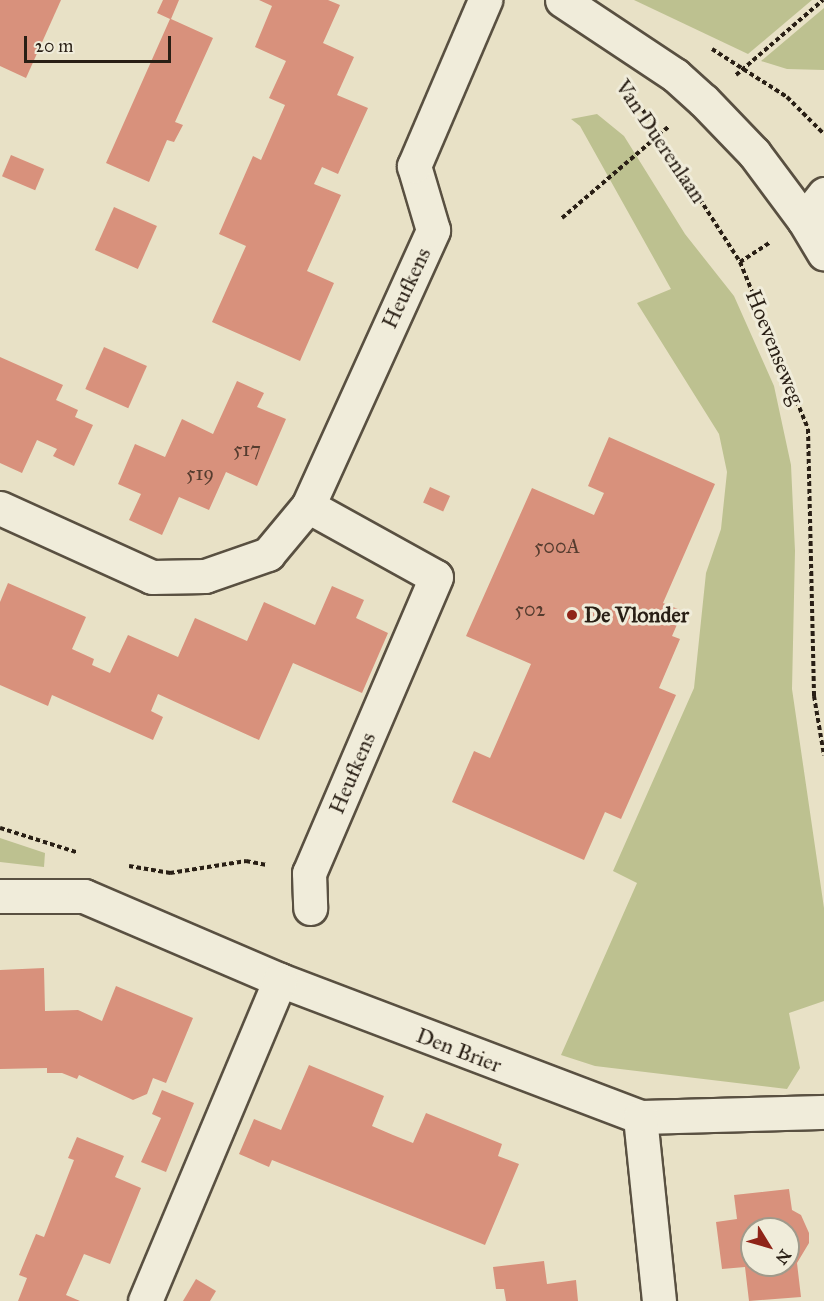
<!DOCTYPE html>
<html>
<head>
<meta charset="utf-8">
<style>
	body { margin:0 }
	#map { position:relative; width:824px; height:1301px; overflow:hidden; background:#e8e1c6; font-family:"IM FELL Great Primer",serif }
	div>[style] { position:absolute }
	.green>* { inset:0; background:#bdc190 }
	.building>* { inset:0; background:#d8917c; transform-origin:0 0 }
	.path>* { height:4px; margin-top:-2px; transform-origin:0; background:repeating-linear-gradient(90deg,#291f15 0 4.5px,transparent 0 7.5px) }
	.roads { filter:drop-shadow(2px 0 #595041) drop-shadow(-2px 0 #595041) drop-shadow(0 2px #595041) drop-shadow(0 -2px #595041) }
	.minor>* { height:33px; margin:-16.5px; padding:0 16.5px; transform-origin:16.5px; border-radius:16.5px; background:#f0ecda }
	.dots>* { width:16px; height:16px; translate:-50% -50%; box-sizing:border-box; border:3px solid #f0ecda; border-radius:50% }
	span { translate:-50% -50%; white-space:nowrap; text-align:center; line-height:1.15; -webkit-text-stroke:6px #f0ecda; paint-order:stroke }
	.number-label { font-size:20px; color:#553c2f }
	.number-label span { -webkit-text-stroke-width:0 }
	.street-label { font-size:22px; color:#291f15 }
	.poi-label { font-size:22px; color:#291f15; font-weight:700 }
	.left { translate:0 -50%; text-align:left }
	.north { position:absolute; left:740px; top:1217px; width:60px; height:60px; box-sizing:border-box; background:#f0ecda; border:2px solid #a09a8b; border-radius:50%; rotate:127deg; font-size:16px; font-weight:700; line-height:24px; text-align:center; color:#291f15 }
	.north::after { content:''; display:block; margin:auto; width:21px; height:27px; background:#8f2418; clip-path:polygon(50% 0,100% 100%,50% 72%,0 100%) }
	.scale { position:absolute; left:24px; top:36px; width:147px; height:27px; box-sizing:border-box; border:3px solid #291f15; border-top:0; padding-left:8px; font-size:18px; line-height:21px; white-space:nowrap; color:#291f15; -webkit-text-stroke:4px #f0ecda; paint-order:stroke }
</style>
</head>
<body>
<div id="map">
	<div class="green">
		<div style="clip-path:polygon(634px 0,812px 0,748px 54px)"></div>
		<div style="clip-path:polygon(824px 8px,824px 70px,787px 69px,761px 61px)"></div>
		<div style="clip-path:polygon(597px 114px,624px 136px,685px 234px,734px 296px,774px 386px,791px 465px,795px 551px,792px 689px,824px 908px,824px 1001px,789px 1013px,800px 1068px,787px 1089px,595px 1066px,561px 1055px,637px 883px,613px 871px,694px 688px,706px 573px,721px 529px,727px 472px,719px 434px,637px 303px,671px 289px,580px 126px,571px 119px)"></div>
		<div style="clip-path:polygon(0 838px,45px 853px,44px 867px,0 862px)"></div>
	</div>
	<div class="building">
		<div style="clip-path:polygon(0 0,61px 0,26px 78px,0 66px)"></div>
		<div style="clip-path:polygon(163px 0,179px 0,171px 19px,213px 38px,175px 122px,183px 125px,174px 142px,167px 140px,149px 182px,106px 163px,170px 19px,157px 13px)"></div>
		<div style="clip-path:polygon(259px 0,328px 0,340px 5px,323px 43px,354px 57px,337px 95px,368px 108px,338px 174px,322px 167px,314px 184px,341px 195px,307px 271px,334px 283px,300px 361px,212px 322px,246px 246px,219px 234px,253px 156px,261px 160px,285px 105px,269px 98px,286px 61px,255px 47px,272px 6px)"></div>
		<div style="left:11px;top:155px;width:36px;height:23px;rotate:23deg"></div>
		<div style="left:114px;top:207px;width:47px;height:47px;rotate:24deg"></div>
		<div style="left:104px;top:347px;width:47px;height:46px;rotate:24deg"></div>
		<div style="clip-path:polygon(0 357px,63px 385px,56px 400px,78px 410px,75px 417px,93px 425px,74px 466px,53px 456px,57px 449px,37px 440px,22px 473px,0 463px)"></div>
		<div style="clip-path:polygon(237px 381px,264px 393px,257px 407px,286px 419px,257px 486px,226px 472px,209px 510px,179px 497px,162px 535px,129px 520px,141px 494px,118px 484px,135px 444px,165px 457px,182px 419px,213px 434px)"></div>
		<div style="clip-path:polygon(609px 437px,715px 484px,663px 603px,683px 611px,672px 636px,680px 639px,659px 688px,676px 695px,621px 819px,605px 812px,584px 860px,452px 802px,474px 751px,490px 758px,531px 664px,466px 636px,532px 488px,594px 515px,604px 493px,588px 486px)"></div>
		<div style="left:430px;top:487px;width:22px;height:17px;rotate:24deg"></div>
		<div style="clip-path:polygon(8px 583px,86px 617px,72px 649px,94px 659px,92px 665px,110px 673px,128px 635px,178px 657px,195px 618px,247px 641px,264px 602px,315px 625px,332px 586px,364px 600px,356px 618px,388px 633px,362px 693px,293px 663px,259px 740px,158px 694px,151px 711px,163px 717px,153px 740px,52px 695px,48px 706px,0 685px,0 602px)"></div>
		<div style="clip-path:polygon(44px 968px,45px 1011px,78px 1010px,102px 1021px,116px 986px,193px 1018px,166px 1083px,153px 1078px,147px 1094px,133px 1100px,79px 1075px,77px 1079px,62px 1073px,47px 1073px,47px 1068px,0 1069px,0 970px)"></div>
		<div style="clip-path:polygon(309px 1065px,384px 1096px,372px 1126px,393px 1135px,413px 1143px,426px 1113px,502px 1144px,498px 1156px,519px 1164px,485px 1245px,272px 1160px,269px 1167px,239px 1154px,254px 1119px,281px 1130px)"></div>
		<div style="clip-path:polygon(162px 1090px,194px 1103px,166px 1172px,141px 1162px,161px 1118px,152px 1114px)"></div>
		<div style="clip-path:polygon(77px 1137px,124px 1156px,115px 1177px,141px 1188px,110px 1264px,84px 1254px,66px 1295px,80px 1301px,18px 1301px,27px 1278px,19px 1275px,36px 1234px,44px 1237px,74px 1160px,68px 1158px)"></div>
		<div style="clip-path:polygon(evenodd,789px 1189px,792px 1210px,801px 1215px,809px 1233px,809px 1243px,797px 1263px,801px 1297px,749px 1301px,745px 1267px,722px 1269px,716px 1222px,737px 1219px,734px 1195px,789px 1189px,752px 1229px,788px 1229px,788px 1265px,752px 1265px,752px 1229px)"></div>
		<div style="clip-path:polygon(544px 1261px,547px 1284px,576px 1280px,578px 1301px,506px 1301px,504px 1289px,496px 1289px,493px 1267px)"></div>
		<div style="clip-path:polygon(196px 1279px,216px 1291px,210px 1301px,183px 1301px)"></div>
	</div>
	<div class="path">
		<div style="left:712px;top:49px;width:89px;rotate:32.6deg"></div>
		<div style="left:787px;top:97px;width:52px;rotate:45deg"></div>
		<div style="left:736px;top:75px;width:115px;rotate:-40.8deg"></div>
		<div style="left:639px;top:104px;width:188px;rotate:57.4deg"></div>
		<div style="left:740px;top:262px;width:180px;rotate:67.8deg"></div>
		<div style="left:808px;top:429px;width:267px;rotate:88.7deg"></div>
		<div style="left:814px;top:696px;width:60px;rotate:80.4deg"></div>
		<div style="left:562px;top:218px;width:140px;rotate:-40.6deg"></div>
		<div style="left:740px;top:262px;width:35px;rotate:-33deg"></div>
		<div style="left:0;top:828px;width:80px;rotate:17.5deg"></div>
		<div style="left:129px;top:866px;width:42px;rotate:9.7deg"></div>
		<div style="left:170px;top:873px;width:77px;rotate:-9deg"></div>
		<div style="left:246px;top:861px;width:21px;rotate:11deg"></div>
	</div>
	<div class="roads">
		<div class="minor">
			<div style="left:562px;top:0;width:136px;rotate:33.6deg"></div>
			<div style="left:675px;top:75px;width:38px;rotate:42deg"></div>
			<div style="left:703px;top:100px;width:74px;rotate:46.1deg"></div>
			<div style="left:754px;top:153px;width:84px;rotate:53.3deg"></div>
			<div style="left:804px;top:220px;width:39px;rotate:59deg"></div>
			<div style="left:804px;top:220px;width:33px;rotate:-52deg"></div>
			<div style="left:308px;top:506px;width:146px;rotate:29deg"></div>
			<div style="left:436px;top:577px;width:322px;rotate:113.2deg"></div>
			<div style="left:309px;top:873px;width:35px;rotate:88deg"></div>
			<div style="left:0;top:508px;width:167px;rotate:24.4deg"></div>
			<div style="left:152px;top:577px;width:53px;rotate:-1.1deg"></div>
			<div style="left:205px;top:576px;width:67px;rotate:-19.2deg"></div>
			<div style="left:268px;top:554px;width:62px;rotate:-50.2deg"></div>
			<div style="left:308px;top:506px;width:303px;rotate:-65.6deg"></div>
			<div style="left:433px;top:230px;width:67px;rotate:-106.5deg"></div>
			<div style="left:414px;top:166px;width:181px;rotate:-66.8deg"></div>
			<div style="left:0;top:896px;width:84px"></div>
			<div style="left:84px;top:896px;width:213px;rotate:23.2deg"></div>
			<div style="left:280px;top:980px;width:385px;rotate:20.8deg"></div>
			<div style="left:640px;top:1117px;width:184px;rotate:-1.6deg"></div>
			<div style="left:640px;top:1117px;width:185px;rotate:84.1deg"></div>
			<div style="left:145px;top:1301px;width:348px;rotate:-67.2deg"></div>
		</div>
	</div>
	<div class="dots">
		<div style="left:572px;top:615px;background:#8f2418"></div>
	</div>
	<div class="number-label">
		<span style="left:247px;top:449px">517</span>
		<span style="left:200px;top:473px">519</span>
		<span style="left:557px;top:546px">500A</span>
		<span style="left:530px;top:609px">502</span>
	</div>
	<div class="street-label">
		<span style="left:661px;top:141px;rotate:56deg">Van Duerenlaan</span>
		<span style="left:406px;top:288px;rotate:-65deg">Heufkens</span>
		<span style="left:775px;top:347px;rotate:68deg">Hoevenseweg</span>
		<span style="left:352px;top:773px;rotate:-67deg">Heufkens</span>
		<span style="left:459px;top:1050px;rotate:21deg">Den Brier</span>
	</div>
	<div class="poi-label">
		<span class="left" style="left:584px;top:615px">De Vlonder</span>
	</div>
	<div class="north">N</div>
	<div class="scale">20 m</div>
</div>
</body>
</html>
